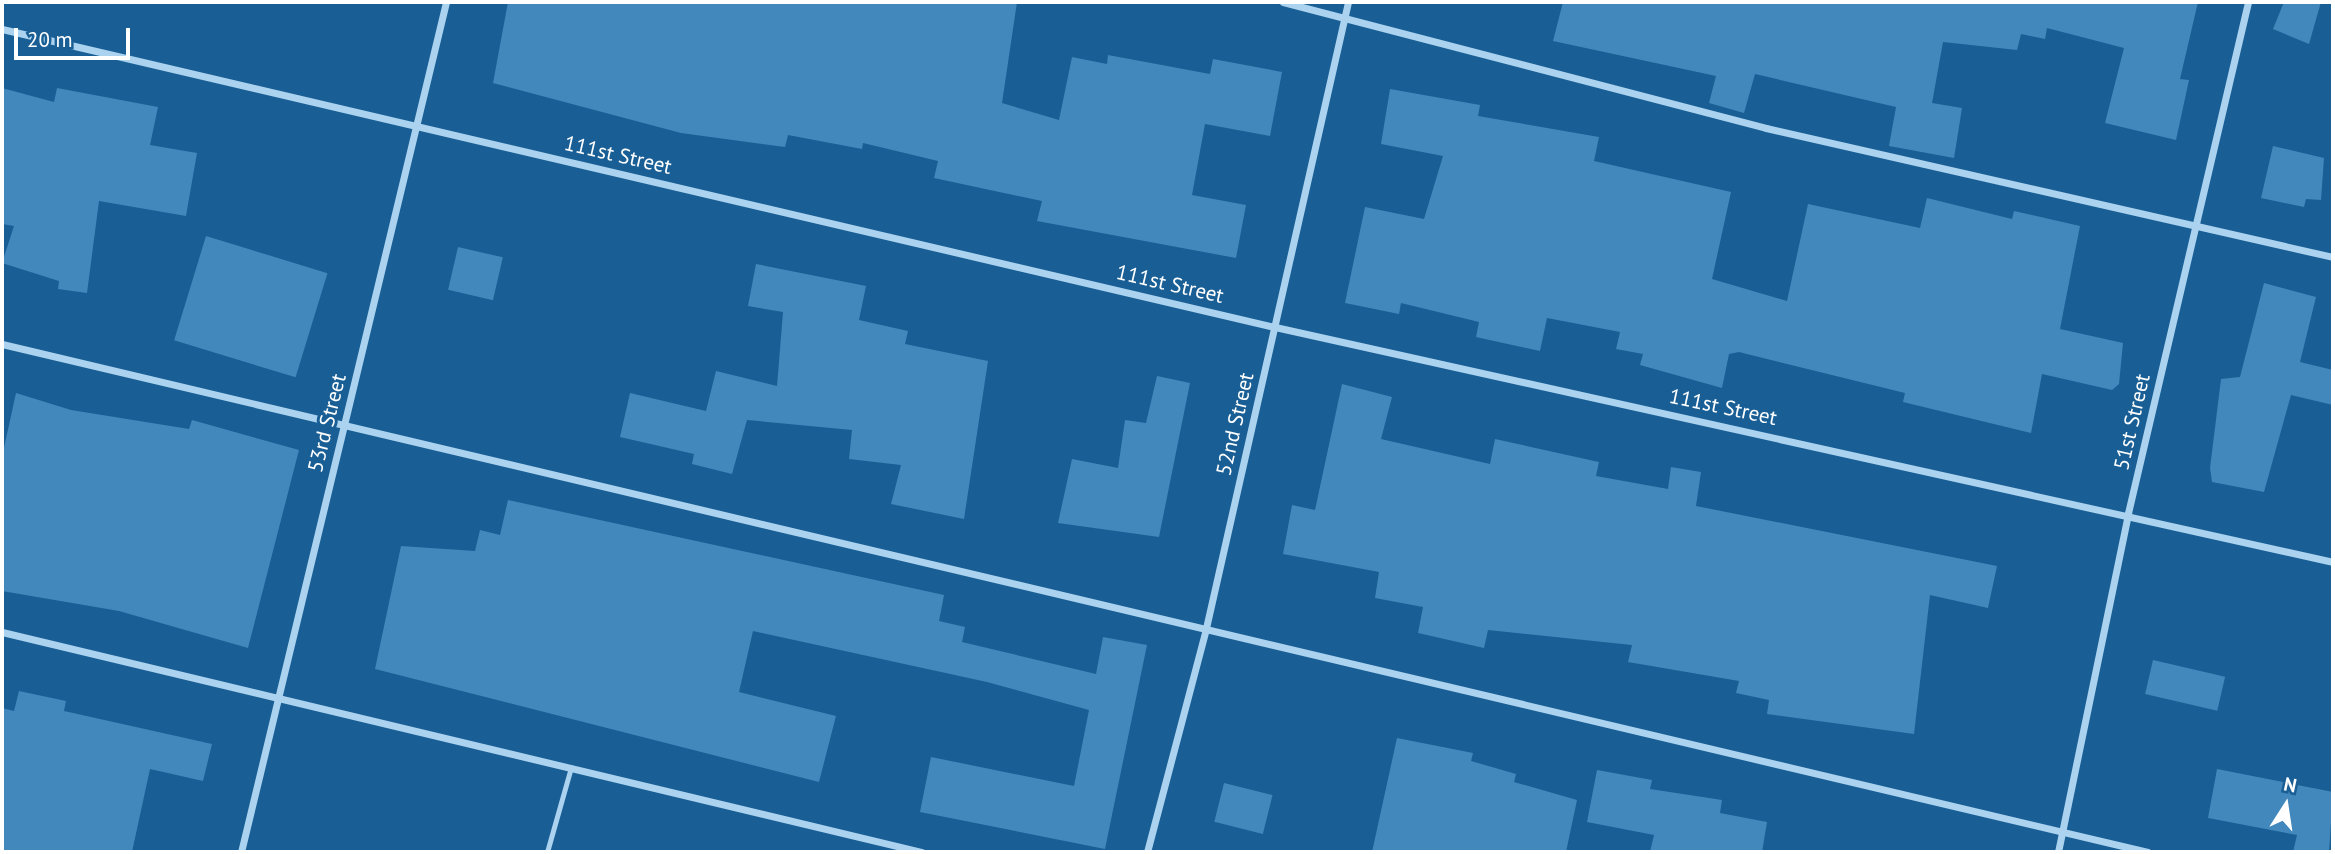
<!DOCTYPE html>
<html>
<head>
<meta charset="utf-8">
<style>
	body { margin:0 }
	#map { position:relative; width:2335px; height:854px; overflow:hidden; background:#195f95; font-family:"PT Sans",sans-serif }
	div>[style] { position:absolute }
	.building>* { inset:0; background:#4288bc; transform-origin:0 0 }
	.lane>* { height:5px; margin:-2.5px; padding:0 2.5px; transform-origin:2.5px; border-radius:2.5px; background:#abd3f0 }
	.street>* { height:7px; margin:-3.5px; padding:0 3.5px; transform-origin:3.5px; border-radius:3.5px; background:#abd3f0 }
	span { translate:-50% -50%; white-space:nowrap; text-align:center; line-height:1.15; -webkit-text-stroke:6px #195f95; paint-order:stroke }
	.street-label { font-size:21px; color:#fff }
	.frame { position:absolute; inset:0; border:4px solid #fff; pointer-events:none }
	.north { position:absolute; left:2251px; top:770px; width:70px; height:70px; -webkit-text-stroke:5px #195f95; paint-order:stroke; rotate:12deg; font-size:19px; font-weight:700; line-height:28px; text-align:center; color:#fff }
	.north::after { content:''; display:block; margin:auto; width:24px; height:32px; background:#fff; clip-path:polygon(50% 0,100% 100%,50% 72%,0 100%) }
	.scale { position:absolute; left:14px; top:28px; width:116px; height:32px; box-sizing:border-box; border:4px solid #fff; border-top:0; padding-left:9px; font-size:21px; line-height:24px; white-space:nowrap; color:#fff; -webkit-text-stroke:5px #195f95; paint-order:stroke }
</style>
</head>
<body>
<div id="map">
	<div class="building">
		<div style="clip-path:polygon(508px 2px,1017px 2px,1002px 103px,1059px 120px,1072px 57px,1107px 64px,1108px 55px,1210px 74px,1213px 59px,1282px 72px,1270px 136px,1205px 124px,1192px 195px,1246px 205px,1236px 258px,1037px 221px,1042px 201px,934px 178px,938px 161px,863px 143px,862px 149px,788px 135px,785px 147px,681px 133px,493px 83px)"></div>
		<div style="clip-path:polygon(1563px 2px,2198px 2px,2180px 79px,2189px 80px,2176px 140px,2105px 123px,2124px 48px,2047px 28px,2045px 39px,2021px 34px,2017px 50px,1943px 42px,1932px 103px,1962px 108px,1954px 158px,1889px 146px,1896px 107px,1755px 74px,1744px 113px,1709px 103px,1716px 76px,1553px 41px)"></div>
		<div style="clip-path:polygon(2284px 2px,2321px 2px,2309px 44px,2273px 29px)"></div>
		<div style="clip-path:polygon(2px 88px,54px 102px,57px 88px,158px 107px,150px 145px,197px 153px,186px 216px,99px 201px,87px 293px,58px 289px,59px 281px,2px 263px,14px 226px,2px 224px)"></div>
		<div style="clip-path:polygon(1390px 89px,1480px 105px,1478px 116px,1599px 137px,1594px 161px,1731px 192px,1712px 279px,1787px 301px,1808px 204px,1920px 228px,1927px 198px,2012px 219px,2014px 211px,2080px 226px,2060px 329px,2123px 343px,2119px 384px,2112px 390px,2042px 374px,2031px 433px,1903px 402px,1905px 393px,1739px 352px,1729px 354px,1722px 388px,1640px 365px,1643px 354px,1616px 349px,1620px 332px,1547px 318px,1540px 351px,1476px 337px,1479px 322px,1401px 303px,1399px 314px,1345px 303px,1365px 207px,1424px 219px,1443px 156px,1381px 144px)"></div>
		<div style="clip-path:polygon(2273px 146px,2324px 158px,2321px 200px,2306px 199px,2304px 207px,2261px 198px)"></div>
		<div style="left:206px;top:236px;width:127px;height:109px;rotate:17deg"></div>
		<div style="left:458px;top:247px;width:46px;height:44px;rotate:13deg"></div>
		<div style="clip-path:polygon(756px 264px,866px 286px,859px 320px,908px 331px,905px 344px,988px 361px,964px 519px,891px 504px,901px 465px,849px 459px,852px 430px,747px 420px,732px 474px,692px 464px,694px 454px,620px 437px,630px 393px,706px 411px,716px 371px,777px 386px,783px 312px,748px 306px)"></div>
		<div style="clip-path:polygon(2264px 283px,2316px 297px,2300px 362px,2333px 370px,2333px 405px,2291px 395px,2264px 492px,2212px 482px,2210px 468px,2221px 379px,2240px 377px)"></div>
		<div style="clip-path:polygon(1157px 376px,1190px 383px,1159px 537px,1058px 523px,1072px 459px,1118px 468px,1125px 420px,1146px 423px)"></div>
		<div style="clip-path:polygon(1342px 384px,1392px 397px,1381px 439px,1490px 464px,1495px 439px,1599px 462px,1596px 476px,1668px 489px,1671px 467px,1701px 472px,1696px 506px,1997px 566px,1988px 608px,1930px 595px,1914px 734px,1767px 714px,1769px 700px,1736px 693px,1739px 681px,1628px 662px,1632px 645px,1488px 630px,1484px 648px,1418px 633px,1423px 607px,1375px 598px,1379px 572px,1283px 554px,1292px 505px,1315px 510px)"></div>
		<div style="clip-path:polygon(16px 393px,71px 410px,189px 429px,192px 420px,299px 450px,248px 648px,119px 611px,2px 591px,2px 457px)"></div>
		<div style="clip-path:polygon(508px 500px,944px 595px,939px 621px,965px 627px,962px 642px,1096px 674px,1103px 637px,1147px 645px,1105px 849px,920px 812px,931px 757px,1074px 786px,1089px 710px,987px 682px,753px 631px,739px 692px,836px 716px,819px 782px,375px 669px,401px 546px,475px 551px,480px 530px,500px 535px)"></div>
		<div style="left:2153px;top:660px;width:74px;height:35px;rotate:13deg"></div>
		<div style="clip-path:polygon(19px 691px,66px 701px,64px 711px,212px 744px,203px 781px,150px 769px,132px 852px,2px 852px,2px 708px,14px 711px)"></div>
		<div style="clip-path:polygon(1397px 738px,1473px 753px,1471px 761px,1516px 774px,1514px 782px,1577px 800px,1566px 852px,1372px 852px)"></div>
		<div style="clip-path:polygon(2217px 769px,2333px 792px,2329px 852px,2293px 852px,2297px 835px,2208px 818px)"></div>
		<div style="clip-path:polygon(1597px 770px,1652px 780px,1650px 789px,1722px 800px,1720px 813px,1767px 822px,1762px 852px,1650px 852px,1654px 835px,1587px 822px)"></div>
		<div style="left:1224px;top:783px;width:50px;height:40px;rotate:14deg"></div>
	</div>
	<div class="lane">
		<div style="left:547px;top:852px;width:88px;rotate:-74.2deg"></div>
	</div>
	<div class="street">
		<div style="left:1283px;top:2px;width:499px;rotate:14.6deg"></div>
		<div style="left:1766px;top:128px;width:581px;rotate:12.82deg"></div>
		<div style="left:2px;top:29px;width:1307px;rotate:13.18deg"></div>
		<div style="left:1275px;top:327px;width:1084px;rotate:12.52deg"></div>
		<div style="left:2px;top:344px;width:2205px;rotate:13.32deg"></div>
		<div style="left:2px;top:632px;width:946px;rotate:13.45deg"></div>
		<div style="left:241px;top:852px;width:874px;rotate:-76.44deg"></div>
		<div style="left:1147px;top:852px;width:232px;rotate:-75.2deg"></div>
		<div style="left:1206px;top:628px;width:642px;rotate:-77.22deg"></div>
		<div style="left:2058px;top:852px;width:346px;rotate:-78.3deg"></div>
		<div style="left:2128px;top:513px;width:525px;rotate:-76.78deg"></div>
	</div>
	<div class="street-label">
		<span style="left:618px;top:155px;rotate:13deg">111st Street</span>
		<span style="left:1170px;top:284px;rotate:13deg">111st Street</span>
		<span style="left:1723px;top:407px;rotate:12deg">111st Street</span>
		<span style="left:2132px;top:422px;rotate:-77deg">51st Street</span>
		<span style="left:327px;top:423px;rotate:-76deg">53rd Street</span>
		<span style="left:1235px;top:424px;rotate:-77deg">52nd Street</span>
	</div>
	<div class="frame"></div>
	<div class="north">N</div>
	<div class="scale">20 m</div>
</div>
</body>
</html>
